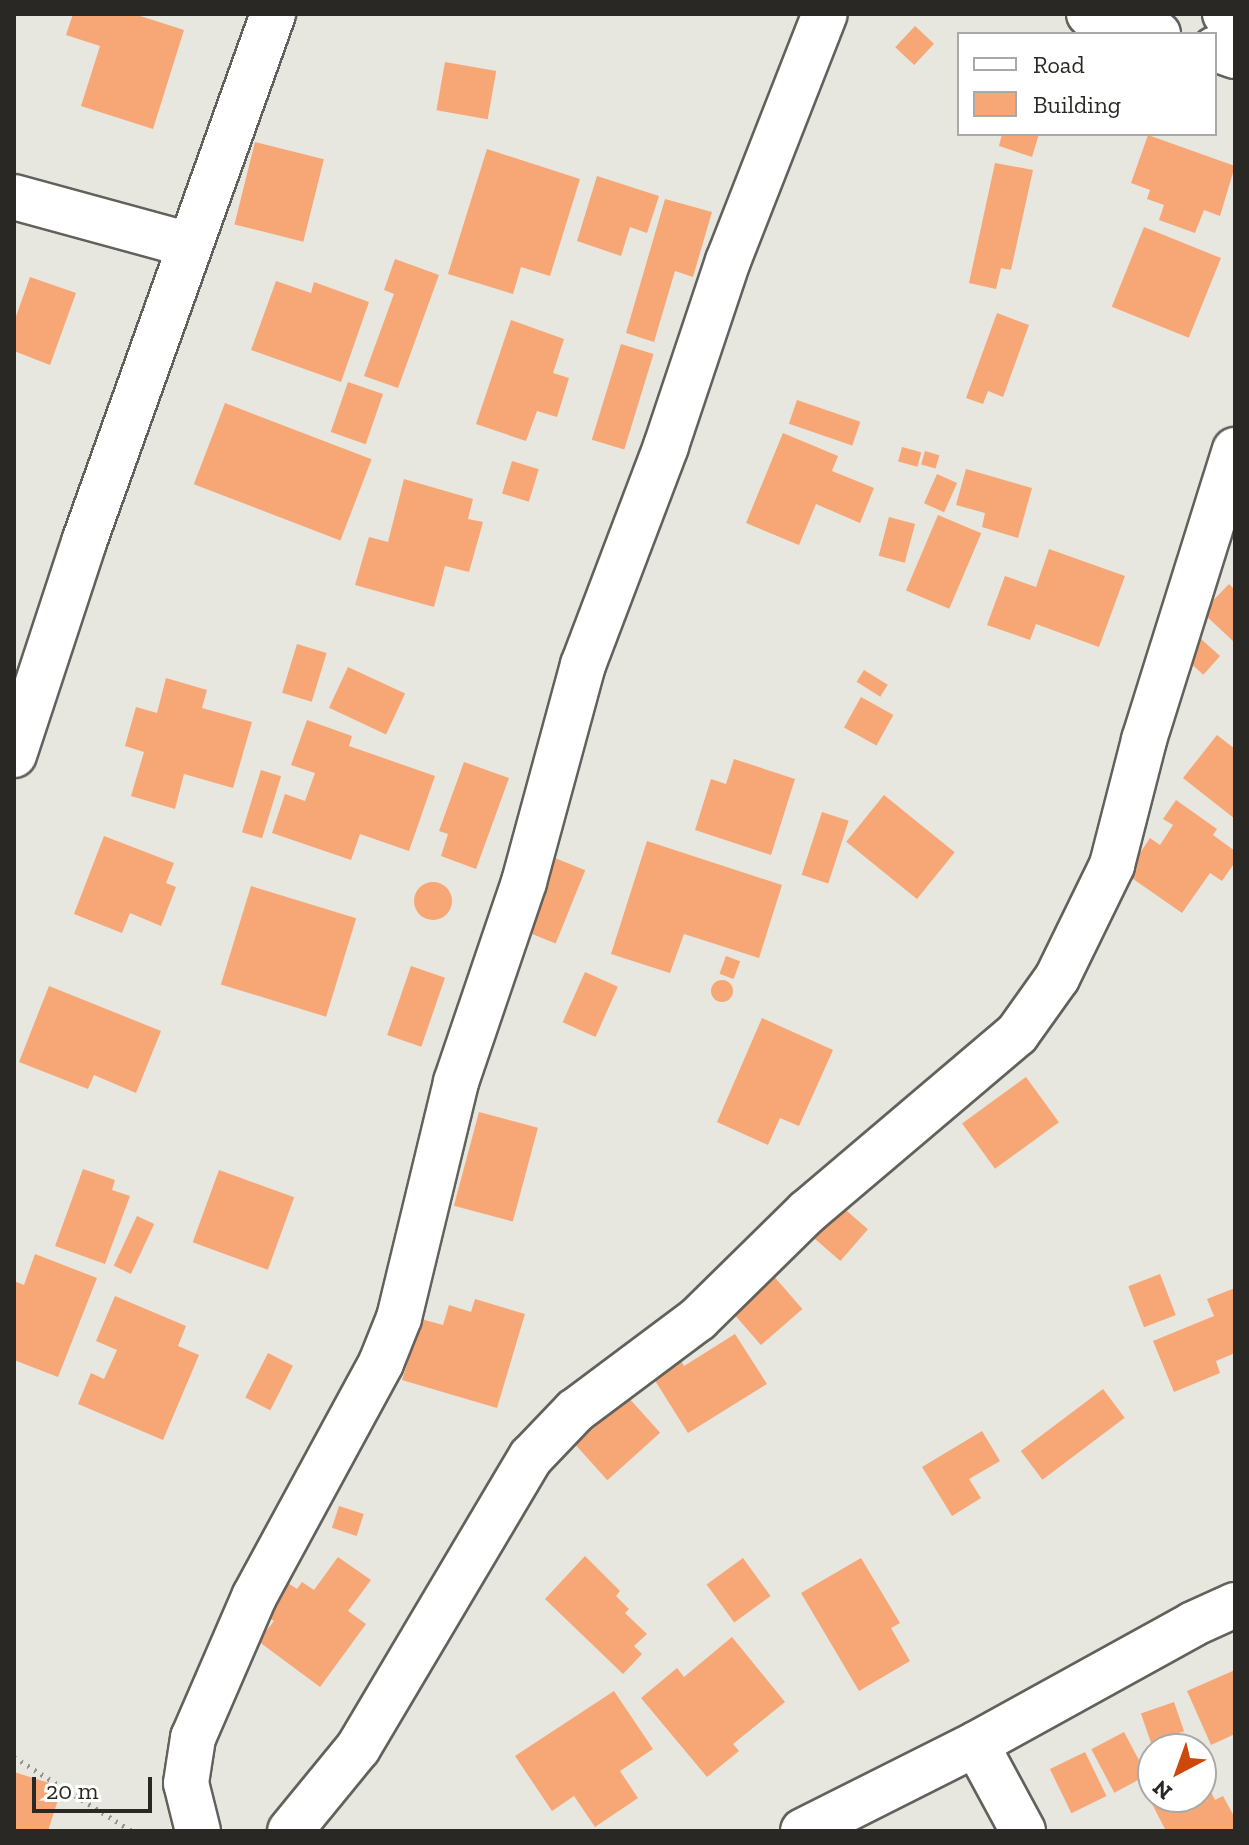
<!DOCTYPE html>
<html>
<head>
<meta charset="utf-8">
<style>
	body { margin:0 }
	#map { position:relative; width:1249px; height:1845px; overflow:hidden; background:#e7e6df; font-family:"Zilla Slab",serif }
	div>[style] { position:absolute }
	.building>* { inset:0; background:#f7a776; transform-origin:0 0 }
	.round { border-radius:50% }
	.path>* { height:5px; margin-top:-2.5px; transform-origin:0; background:repeating-linear-gradient(90deg,#94938e 0 2px,transparent 0 8px) }
	.roads { filter:drop-shadow(2px 0 #62615b) drop-shadow(-2px 0 #62615b) drop-shadow(0 2px #62615b) drop-shadow(0 -2px #62615b) }
	.minor>* { height:44px; margin:-22px; padding:0 22px; transform-origin:22px; border-radius:22px; background:#fff }
	span { translate:-50% -50%; white-space:nowrap; text-align:center; line-height:1.15; -webkit-text-stroke:8px #fff; paint-order:stroke }
	.frame { position:absolute; inset:0; border:16px solid #292825; pointer-events:none }
	.legend { position:absolute; left:957px; top:32px; width:260px; height:104px; box-sizing:border-box; background:#fff; border:2px solid #a9a9a8; margin:0; padding:10px 14px; list-style:none; font-size:24px; color:#292825 }
	.legend li { display:flex; align-items:center; gap:16px; height:40px }
	.legend b { width:40px; border:2px solid #a9a9a8 }
	.north { position:absolute; left:1137px; top:1733px; width:80px; height:80px; box-sizing:border-box; background:#fff; border:2px solid #a9a9a8; border-radius:50%; rotate:221deg; font-size:22px; font-weight:700; line-height:32px; text-align:center; color:#292825 }
	.north::after { content:''; display:block; margin:auto; width:28px; height:36px; background:#cd480b; clip-path:polygon(50% 0,100% 100%,50% 72%,0 100%) }
	.scale { position:absolute; left:32px; top:1777px; width:120px; height:36px; box-sizing:border-box; border:4px solid #292825; border-top:0; padding-left:10px; font-size:24px; line-height:28px; white-space:nowrap; color:#292825; -webkit-text-stroke:6px #fff; paint-order:stroke }
</style>
</head>
<body>
<div id="map">
	<div class="building">
		<div style="clip-path:polygon(73px 14px,134px 14px,184px 30px,153px 129px,81px 106px,100px 46px,66px 35px)"></div>
		<div style="left:915px;top:26px;width:26px;height:29px;rotate:43deg"></div>
		<div style="left:445px;top:62px;width:52px;height:49px;rotate:10deg"></div>
		<div style="clip-path:polygon(1002px 134px,1039px 134px,1032px 157px,999px 146px)"></div>
		<div style="clip-path:polygon(1148px 135px,1235px 166px,1220px 216px,1204px 210px,1195px 233px,1159px 220px,1164px 205px,1147px 199px,1150px 190px,1131px 183px)"></div>
		<div style="left:255px;top:142px;width:71px;height:85px;rotate:14deg"></div>
		<div style="clip-path:polygon(487px 149px,580px 179px,550px 276px,521px 267px,513px 294px,448px 274px)"></div>
		<div style="clip-path:polygon(995px 163px,1033px 170px,1011px 270px,1001px 268px,996px 289px,969px 283px)"></div>
		<div style="clip-path:polygon(597px 176px,659px 196px,647px 233px,630px 227px,621px 256px,577px 241px)"></div>
		<div style="clip-path:polygon(665px 199px,712px 212px,693px 277px,675px 271px,654px 342px,626px 333px)"></div>
		<div style="left:1144px;top:227px;width:83px;height:86px;rotate:22deg"></div>
		<div style="clip-path:polygon(395px 259px,439px 275px,398px 388px,364px 376px,394px 294px,384px 290px)"></div>
		<div style="clip-path:polygon(30px 277px,76px 293px,50px 365px,14px 351px,14px 322px)"></div>
		<div style="clip-path:polygon(276px 281px,311px 293px,314px 282px,369px 302px,341px 382px,251px 350px)"></div>
		<div style="clip-path:polygon(997px 313px,1029px 325px,1003px 397px,988px 391px,983px 404px,966px 398px)"></div>
		<div style="clip-path:polygon(511px 320px,564px 339px,553px 373px,569px 378px,557px 417px,537px 411px,526px 441px,476px 424px)"></div>
		<div style="left:621px;top:344px;width:34px;height:100px;rotate:17deg"></div>
		<div style="left:348px;top:382px;width:37px;height:53px;rotate:19deg"></div>
		<div style="left:797px;top:400px;width:67px;height:25px;rotate:19deg"></div>
		<div style="left:225px;top:403px;width:157px;height:87px;rotate:21deg"></div>
		<div style="clip-path:polygon(783px 433px,838px 456px,832px 471px,874px 488px,860px 523px,816px 504px,799px 545px,746px 523px)"></div>
		<div style="left:902px;top:447px;width:20px;height:15px;rotate:15deg"></div>
		<div style="left:925px;top:451px;width:15px;height:14px;rotate:16deg"></div>
		<div style="left:512px;top:461px;width:28px;height:34px;rotate:17deg"></div>
		<div style="clip-path:polygon(966px 469px,1032px 488px,1018px 538px,982px 527px,985px 513px,956px 505px)"></div>
		<div style="left:937px;top:474px;width:22px;height:32px;rotate:24deg"></div>
		<div style="clip-path:polygon(404px 479px,473px 499px,468px 519px,483px 522px,469px 572px,445px 566px,434px 607px,355px 585px,369px 537px,388px 542px)"></div>
		<div style="left:938px;top:515px;width:47px;height:82px;rotate:23deg"></div>
		<div style="left:889px;top:517px;width:27px;height:40px;rotate:15deg"></div>
		<div style="clip-path:polygon(1049px 549px,1125px 576px,1099px 647px,1036px 624px,1030px 640px,987px 625px,1005px 576px,1036px 587px)"></div>
		<div style="clip-path:polygon(1229px 584px,1235px 590px,1235px 643px,1202px 612px)"></div>
		<div style="left:1200px;top:638px;width:27px;height:25px;rotate:42deg"></div>
		<div style="left:297px;top:644px;width:31px;height:51px;rotate:17deg"></div>
		<div style="left:348px;top:667px;width:63px;height:45px;rotate:25deg"></div>
		<div style="left:864px;top:670px;width:28px;height:14px;rotate:32deg"></div>
		<div style="clip-path:polygon(166px 678px,207px 690px,202px 708px,252px 722px,233px 788px,184px 774px,175px 809px,131px 796px,144px 752px,125px 746px,136px 707px,157px 713px)"></div>
		<div style="left:861px;top:697px;width:37px;height:35px;rotate:29deg"></div>
		<div style="clip-path:polygon(307px 720px,352px 736px,349px 746px,435px 776px,409px 851px,360px 834px,351px 860px,272px 833px,285px 794px,305px 801px,315px 773px,291px 765px)"></div>
		<div style="clip-path:polygon(1217px 735px,1235px 749px,1235px 819px,1183px 778px)"></div>
		<div style="clip-path:polygon(734px 759px,795px 779px,771px 855px,695px 830px,711px 779px,726px 784px)"></div>
		<div style="clip-path:polygon(464px 762px,509px 778px,476px 869px,441px 856px,448px 834px,439px 831px)"></div>
		<div style="left:261px;top:770px;width:21px;height:65px;rotate:17deg"></div>
		<div style="left:884px;top:795px;width:91px;height:60px;rotate:39deg"></div>
		<div style="clip-path:polygon(1176px 800px,1217px 829px,1213px 835px,1235px 851px,1235px 862px,1222px 881px,1210px 873px,1182px 913px,1126px 874px,1150px 838px,1160px 845px,1173px 825px,1163px 819px)"></div>
		<div style="left:822px;top:812px;width:28px;height:66px;rotate:18deg"></div>
		<div style="clip-path:polygon(104px 836px,174px 863px,166px 883px,176px 887px,161px 926px,130px 913px,122px 933px,74px 914px)"></div>
		<div style="clip-path:polygon(647px 841px,782px 885px,759px 958px,684px 934px,670px 973px,611px 954px)"></div>
		<div style="left:550px;top:856px;width:38px;height:79px;rotate:22deg"></div>
		<div class="round" style="left:414px;top:882px;width:38px;height:38px"></div>
		<div style="left:251px;top:886px;width:110px;height:103px;rotate:17deg"></div>
		<div style="left:726px;top:956px;width:15px;height:19px;rotate:20deg"></div>
		<div style="left:411px;top:966px;width:36px;height:73px;rotate:19deg"></div>
		<div style="left:585px;top:972px;width:36px;height:55px;rotate:24deg"></div>
		<div class="round" style="left:711px;top:980px;width:22px;height:22px"></div>
		<div style="clip-path:polygon(49px 986px,161px 1031px,136px 1093px,94px 1075px,88px 1089px,19px 1062px)"></div>
		<div style="clip-path:polygon(762px 1018px,833px 1050px,799px 1126px,780px 1118px,768px 1145px,717px 1122px)"></div>
		<div style="left:1026px;top:1077px;width:56px;height:79px;rotate:54deg"></div>
		<div style="left:479px;top:1112px;width:61px;height:97px;rotate:15deg"></div>
		<div style="clip-path:polygon(83px 1169px,115px 1180px,112px 1190px,130px 1196px,105px 1264px,55px 1246px)"></div>
		<div style="left:219px;top:1170px;width:80px;height:77px;rotate:20deg"></div>
		<div style="left:840px;top:1205px;width:37px;height:42px;rotate:41deg"></div>
		<div style="left:137px;top:1216px;width:19px;height:55px;rotate:25deg"></div>
		<div style="clip-path:polygon(35px 1254px,97px 1278px,58px 1377px,14px 1360px,14px 1281px,24px 1285px)"></div>
		<div style="left:765px;top:1266px;width:57px;height:55px;rotate:49deg"></div>
		<div style="left:1160px;top:1274px;width:44px;height:34px;rotate:69deg"></div>
		<div style="clip-path:polygon(1235px 1288px,1235px 1353px,1216px 1361px,1220px 1373px,1174px 1392px,1153px 1341px,1214px 1316px,1207px 1299px)"></div>
		<div style="clip-path:polygon(115px 1296px,186px 1326px,178px 1346px,199px 1355px,163px 1440px,78px 1404px,91px 1373px,104px 1379px,117px 1350px,96px 1341px)"></div>
		<div style="clip-path:polygon(475px 1299px,525px 1314px,497px 1408px,402px 1380px,421px 1319px,443px 1325px,449px 1305px,471px 1312px)"></div>
		<div style="clip-path:polygon(735px 1334px,767px 1384px,688px 1433px,649px 1371px,677px 1354px,684px 1366px)"></div>
		<div style="left:268px;top:1353px;width:28px;height:50px;rotate:27deg"></div>
		<div style="left:1103px;top:1389px;width:36px;height:103px;rotate:53deg"></div>
		<div style="left:628px;top:1397px;width:48px;height:71px;rotate:48deg"></div>
		<div style="clip-path:polygon(982px 1431px,1000px 1461px,969px 1479px,981px 1498px,952px 1516px,922px 1467px)"></div>
		<div style="left:339px;top:1506px;width:26px;height:23px;rotate:18deg"></div>
		<div style="clip-path:polygon(585px 1556px,620px 1591px,616px 1596px,629px 1609px,625px 1613px,647px 1634px,634px 1646px,642px 1654px,623px 1674px,545px 1599px)"></div>
		<div style="clip-path:polygon(338px 1557px,371px 1580px,348px 1611px,366px 1624px,320px 1687px,258px 1641px,274px 1621px,265px 1615px,288px 1583px,297px 1589px,302px 1582px,314px 1590px)"></div>
		<div style="left:743px;top:1558px;width:47px;height:45px;rotate:54deg"></div>
		<div style="clip-path:polygon(861px 1558px,900px 1623px,891px 1628px,910px 1661px,859px 1691px,801px 1593px)"></div>
		<div style="clip-path:polygon(732px 1637px,785px 1702px,733px 1744px,739px 1751px,707px 1777px,641px 1698px,677px 1668px,684px 1677px)"></div>
		<div style="clip-path:polygon(1235px 1670px,1235px 1734px,1211px 1745px,1187px 1691px)"></div>
		<div style="clip-path:polygon(614px 1691px,653px 1749px,620px 1771px,638px 1798px,595px 1827px,574px 1796px,552px 1811px,515px 1756px)"></div>
		<div style="left:1174px;top:1702px;width:31px;height:35px;rotate:71deg"></div>
		<div style="left:1124px;top:1732px;width:49px;height:37px;rotate:62deg"></div>
		<div style="left:1085px;top:1752px;width:49px;height:39px;rotate:64deg"></div>
		<div style="clip-path:polygon(14px 1772px,62px 1787px,48px 1831px,14px 1831px)"></div>
		<div style="clip-path:polygon(1201px 1772px,1215px 1800px,1223px 1796px,1235px 1818px,1235px 1831px,1166px 1831px,1150px 1800px,1201px 1797px)"></div>
	</div>
	<div class="path">
		<div style="left:14px;top:1757px;width:139px;rotate:32.1deg"></div>
	</div>
	<div class="roads">
		<div class="minor">
			<div style="left:1089px;top:14px;width:72px;rotate:16.2deg"></div>
			<div style="left:1225px;top:14px;width:10px;rotate:17deg"></div>
			<div style="left:1215px;top:49px;width:21px;rotate:19deg"></div>
			<div style="left:14px;top:197px;width:181px;rotate:15.3deg"></div>
			<div style="left:14px;top:755px;width:224px;rotate:-71.8deg"></div>
			<div style="left:84px;top:542px;width:561px;rotate:-70.3deg"></div>
			<div style="left:976px;top:1744px;width:99px;rotate:61.6deg"></div>
			<div style="left:198px;top:1831px;width:49px;rotate:-104deg"></div>
			<div style="left:186px;top:1783px;width:46px;rotate:-81.2deg"></div>
			<div style="left:193px;top:1738px;width:154px;rotate:-66.6deg"></div>
			<div style="left:254px;top:1597px;width:266px;rotate:-61.5deg"></div>
			<div style="left:381px;top:1363px;width:48px;rotate:-68.2deg"></div>
			<div style="left:399px;top:1318px;width:243px;rotate:-76.4deg"></div>
			<div style="left:456px;top:1082px;width:211px;rotate:-71.2deg"></div>
			<div style="left:524px;top:882px;width:225px;rotate:-74.8deg"></div>
			<div style="left:583px;top:665px;width:234px;rotate:-69.2deg"></div>
			<div style="left:666px;top:446px;width:195px;rotate:-71.5deg"></div>
			<div style="left:728px;top:261px;width:265px;rotate:-68.6deg"></div>
			<div style="left:290px;top:1831px;width:107px;rotate:-50.7deg"></div>
			<div style="left:358px;top:1748px;width:339px;rotate:-59.3deg"></div>
			<div style="left:531px;top:1457px;width:64px;rotate:-46.3deg"></div>
			<div style="left:575px;top:1411px;width:154px;rotate:-36.8deg"></div>
			<div style="left:698px;top:1319px;width:153px;rotate:-44.5deg"></div>
			<div style="left:807px;top:1212px;width:275px;rotate:-40.3deg"></div>
			<div style="left:1017px;top:1034px;width:69px;rotate:-54.5deg"></div>
			<div style="left:1057px;top:978px;width:126px;rotate:-64deg"></div>
			<div style="left:1112px;top:865px;width:129px;rotate:-75.6deg"></div>
			<div style="left:1144px;top:740px;width:304px;rotate:-72.6deg"></div>
			<div style="left:803px;top:1831px;width:194px;rotate:-26.7deg"></div>
			<div style="left:976px;top:1744px;width:248px;rotate:-28.9deg"></div>
			<div style="left:1193px;top:1624px;width:46px;rotate:-24.3deg"></div>
		</div>
	</div>
	<div class="frame"></div>
	<ul class="legend">
	<li><b style="height:10px;background:#fff"></b>Road</li>
	<li><b style="height:22px;background:#f7a776"></b>Building</li>
	</ul>
	<div class="north">N</div>
	<div class="scale">20 m</div>
</div>
</body>
</html>
